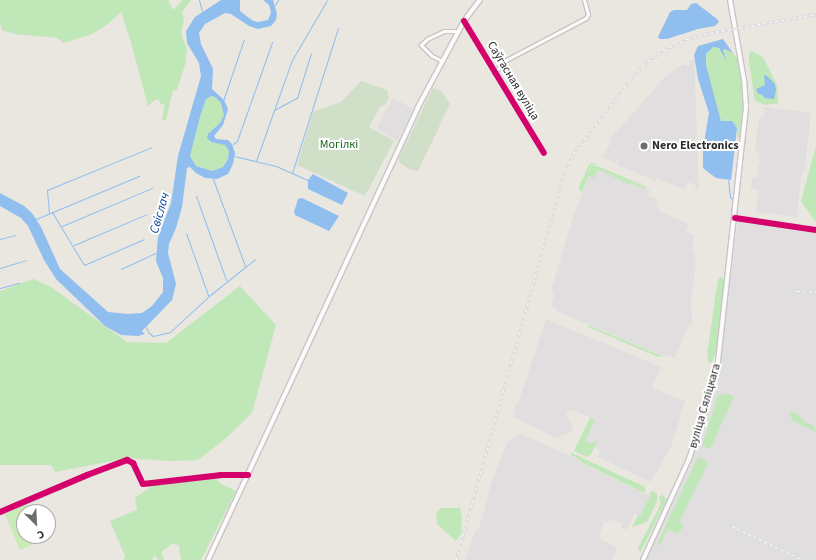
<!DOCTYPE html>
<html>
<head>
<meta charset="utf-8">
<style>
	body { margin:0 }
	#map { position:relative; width:816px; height:560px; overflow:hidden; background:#e9e7e0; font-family:"Source Sans 3",sans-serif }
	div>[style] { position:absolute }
	.industrial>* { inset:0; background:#e1dedf; transform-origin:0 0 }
	.green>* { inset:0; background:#bfe7b7 }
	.cemetery>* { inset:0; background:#d0dfc7 }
	.pitch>* { inset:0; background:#c9ebb5 }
	.water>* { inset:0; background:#8fbeef }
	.stream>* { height:1px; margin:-0.5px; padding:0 0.5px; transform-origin:0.5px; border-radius:0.5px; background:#8fbeef }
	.roads { filter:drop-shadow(1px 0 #c7c5c6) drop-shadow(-1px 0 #c7c5c6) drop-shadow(0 1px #c7c5c6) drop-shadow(0 -1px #c7c5c6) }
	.street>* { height:3px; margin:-1.5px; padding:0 1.5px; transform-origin:1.5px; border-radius:1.5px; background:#fcfbfa }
	.secondary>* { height:4px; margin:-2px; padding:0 2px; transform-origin:2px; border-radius:2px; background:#fcfbfa }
	.rail>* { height:2.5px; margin-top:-1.25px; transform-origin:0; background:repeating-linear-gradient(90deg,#fff 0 3px,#dedddf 0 6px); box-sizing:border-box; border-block:1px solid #dedddf }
	.cycleway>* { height:6px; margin:-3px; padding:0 3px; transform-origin:3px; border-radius:3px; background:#d6006c }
	.dots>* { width:11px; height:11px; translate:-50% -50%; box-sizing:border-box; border:2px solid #fff; border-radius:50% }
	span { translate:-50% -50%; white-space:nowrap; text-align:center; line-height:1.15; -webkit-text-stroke:4px #fff; paint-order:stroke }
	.street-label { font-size:12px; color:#2b2b2b }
	.park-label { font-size:12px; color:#166c1a }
	.poi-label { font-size:12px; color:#2b2b2b; font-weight:700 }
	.left { translate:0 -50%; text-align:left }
	.water-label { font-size:13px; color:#0645a4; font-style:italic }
	.north { position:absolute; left:16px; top:504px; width:40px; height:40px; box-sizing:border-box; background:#fff; border:1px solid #aaa; border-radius:50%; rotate:156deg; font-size:11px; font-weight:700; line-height:16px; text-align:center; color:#2b2b2b }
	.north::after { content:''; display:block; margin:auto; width:14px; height:18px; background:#6e6d6a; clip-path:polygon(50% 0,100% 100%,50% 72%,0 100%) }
</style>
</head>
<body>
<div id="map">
	<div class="industrial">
		<div style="clip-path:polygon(694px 60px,697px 137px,693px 140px,697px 142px,699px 191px,695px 189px,696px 185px,687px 182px,684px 189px,657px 179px,656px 181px,617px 165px,619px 157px,615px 163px,603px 157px,610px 144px,610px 139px,664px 78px,680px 66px,685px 64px,686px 66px,690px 66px,689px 61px)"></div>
		<div style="left:393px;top:98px;width:24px;height:35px;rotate:28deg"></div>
		<div style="clip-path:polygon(765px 107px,811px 113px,805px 167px,801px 177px,797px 217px,756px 212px,758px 190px,751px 189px,752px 177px,757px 178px,759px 162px,762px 162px,758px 157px,759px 152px,755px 151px,759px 118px,763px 117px)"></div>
		<div style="clip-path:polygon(594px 166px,650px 190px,648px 195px,657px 200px,656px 203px,660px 212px,689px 224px,686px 232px,694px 235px,692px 251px,694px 253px,696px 263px,691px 303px,693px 323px,689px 325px,675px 358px,661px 355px,590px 325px,559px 312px,551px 305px,554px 295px,551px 291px,576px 208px)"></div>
		<div style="clip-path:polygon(738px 220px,816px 231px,816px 560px,645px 560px,691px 465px,716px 391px)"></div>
		<div style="clip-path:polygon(546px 319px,661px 367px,652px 388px,676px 398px,685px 400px,671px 447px,651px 482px,598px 457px,601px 451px,581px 441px,592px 418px,573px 410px,566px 413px,573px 431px,556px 438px,513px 417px,515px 413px,513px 412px,516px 404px,518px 404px)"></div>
		<div style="clip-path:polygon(521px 434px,579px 460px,579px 462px,650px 496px,640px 516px,634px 514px,627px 530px,621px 527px,622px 524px,610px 519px,608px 522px,605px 521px,599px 535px,600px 539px,617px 548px,612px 560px,465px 560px,475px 531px,479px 529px,491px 484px,503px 453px,509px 440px)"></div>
	</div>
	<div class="green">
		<div style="clip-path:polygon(0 0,168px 0,173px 10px,183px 0,191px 0,182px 12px,184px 21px,181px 33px,187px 49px,185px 65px,177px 90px,173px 90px,166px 120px,162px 120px,165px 103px,161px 105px,159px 100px,155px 100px,148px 106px,130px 39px,121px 12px,108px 24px,92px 34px,64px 43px,57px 38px,15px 34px,2px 30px,0 22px)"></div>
		<div style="clip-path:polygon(713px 47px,719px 48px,725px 59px,726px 56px,723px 50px,725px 49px,733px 53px,738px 59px,744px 92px,742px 135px,737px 138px,737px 128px,732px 122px,721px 121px,712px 87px,707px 75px,706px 54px)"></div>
		<div style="clip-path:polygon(752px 51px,763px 57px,777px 85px,778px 103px,766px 105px,755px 101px,749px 61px,749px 53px)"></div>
		<div style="clip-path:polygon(211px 96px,215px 97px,221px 103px,224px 115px,220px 123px,208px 134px,209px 142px,224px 144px,229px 151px,228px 159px,223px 167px,212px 171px,196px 166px,190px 156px,200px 117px,206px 99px)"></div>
		<div style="clip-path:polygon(816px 146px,816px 222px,801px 201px)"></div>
		<div style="clip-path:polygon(593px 163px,597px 164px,592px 165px,582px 185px,592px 166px,595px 165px,647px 187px,646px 188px,623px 179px,646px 189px,645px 190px,630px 183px,631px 185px,598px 171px,627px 182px,598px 169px,594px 178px,589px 176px,582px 192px,580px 191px,579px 187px,589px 165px)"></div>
		<div style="clip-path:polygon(720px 277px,725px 280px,716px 350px,712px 362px,709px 363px,707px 355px,715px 299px,718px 280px)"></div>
		<div style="clip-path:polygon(34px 279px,51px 287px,127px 342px,166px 343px,240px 286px,276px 325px,252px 413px,225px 439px,198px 460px,168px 461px,128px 458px,55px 472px,51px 465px,0 465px,0 291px)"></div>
		<div style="clip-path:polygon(588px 325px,657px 354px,664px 357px,656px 356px,588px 327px)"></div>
		<div style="clip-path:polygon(729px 394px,734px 397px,710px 449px,702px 446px,718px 395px)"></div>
		<div style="clip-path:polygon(790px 412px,796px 413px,805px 422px,814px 426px,816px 432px,792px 420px)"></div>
		<div style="clip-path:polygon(590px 418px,595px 420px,585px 441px,592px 444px,595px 441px,597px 442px,591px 454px,587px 457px,574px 451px)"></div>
		<div style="clip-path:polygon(572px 453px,645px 487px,645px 493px,579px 461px,580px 460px,570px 455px)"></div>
		<div style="clip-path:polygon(698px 457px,706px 461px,707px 465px,679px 522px,684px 525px,678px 534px,668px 529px,659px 547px,658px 542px)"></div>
		<div style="clip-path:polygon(215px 478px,221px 484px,236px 491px,201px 560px,181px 560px,179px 546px,173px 543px,161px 552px,164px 560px,159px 560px,154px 555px,152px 560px,124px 560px,125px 556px,110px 521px,137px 510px,135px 498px,154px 485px)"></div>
		<div style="clip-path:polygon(652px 491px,657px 494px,657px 501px,647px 522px,632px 527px,638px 516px,640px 516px,650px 496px,649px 495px)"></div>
		<div style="clip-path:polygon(662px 495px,667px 499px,640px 553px,638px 548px,661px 504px,659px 497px)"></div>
		<div style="clip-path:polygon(441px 508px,460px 508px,462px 518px,461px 534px,456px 541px,437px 524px,436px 513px)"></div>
	</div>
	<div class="cemetery">
		<div style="clip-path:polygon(361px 81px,387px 90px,389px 98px,386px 104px,380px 107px,369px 127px,394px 141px,365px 196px,297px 165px,313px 112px,341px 102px)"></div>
		<div style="clip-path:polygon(433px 88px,442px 92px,450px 104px,418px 171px,409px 169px,399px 162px,399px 158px)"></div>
	</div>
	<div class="pitch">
		<div style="clip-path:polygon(27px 504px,31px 512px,24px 512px,24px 536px,42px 536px,43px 540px,20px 550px,5px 514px)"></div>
	</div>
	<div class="water">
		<div style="clip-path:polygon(evenodd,221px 0,240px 0,240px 11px,253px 21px,258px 22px,268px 20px,271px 13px,269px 5px,263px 0,273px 0,277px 14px,276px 20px,271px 26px,258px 29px,249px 26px,231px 14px,225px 13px,205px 24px,199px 33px,201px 44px,213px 69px,212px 89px,224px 100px,228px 109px,223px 125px,214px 136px,216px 139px,228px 140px,232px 144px,235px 153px,233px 164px,228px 174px,217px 179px,205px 178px,196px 173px,190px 167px,187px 168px,182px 207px,176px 228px,169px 244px,168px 253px,176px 284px,172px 300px,142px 331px,145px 334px,138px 336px,121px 335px,105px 326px,56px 279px,44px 260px,28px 226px,21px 218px,0 206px,0 193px,24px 206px,32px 213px,41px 227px,60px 269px,108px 312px,128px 314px,142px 313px,152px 306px,163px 292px,163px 278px,156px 261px,158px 237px,171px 203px,178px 156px,201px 76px,199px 63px,187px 43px,186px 31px,195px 17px,221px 0,211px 96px,215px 97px,221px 103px,224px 115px,220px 123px,208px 134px,207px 138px,211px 142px,225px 145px,229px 151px,228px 159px,223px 167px,212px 171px,196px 166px,190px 156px,200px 117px,206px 99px,211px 96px)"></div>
		<div style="clip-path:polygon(696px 3px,717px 19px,719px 22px,715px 26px,698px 29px,667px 39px,660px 39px,658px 37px,670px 12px,674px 10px,687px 10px,691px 4px)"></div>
		<div style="clip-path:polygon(723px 39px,733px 53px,725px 49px,723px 50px,727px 62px,719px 48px,713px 47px,706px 54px,706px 65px,721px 121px,732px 121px,737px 128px,731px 180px,716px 178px,703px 168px,703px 149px,709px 113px,698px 79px,694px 55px,698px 46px)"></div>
		<div style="clip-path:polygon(764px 75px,767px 76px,775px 84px,776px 90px,774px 99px,765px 98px,761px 94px,758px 94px,756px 89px,765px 85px)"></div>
		<div style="clip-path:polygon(313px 174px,348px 193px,342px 205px,308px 189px,308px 180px)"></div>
		<div style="clip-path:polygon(302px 198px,339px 216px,329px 231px,295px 215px,294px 212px,298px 199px)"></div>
	</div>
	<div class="stream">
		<div style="left:199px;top:0;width:11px;rotate:75deg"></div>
		<div style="left:275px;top:5px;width:6px;rotate:-59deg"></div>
		<div style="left:223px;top:101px;width:65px;rotate:-71.3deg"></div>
		<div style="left:274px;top:110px;width:26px;rotate:-28deg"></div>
		<div style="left:297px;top:98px;width:47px;rotate:-72.7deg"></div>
		<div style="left:233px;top:144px;width:5px;rotate:-37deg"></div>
		<div style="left:237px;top:141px;width:105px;rotate:-70.5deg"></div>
		<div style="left:234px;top:156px;width:43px;rotate:13.4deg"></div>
		<div style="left:276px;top:166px;width:35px;rotate:24deg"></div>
		<div style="left:256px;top:161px;width:107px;rotate:-70.4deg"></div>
		<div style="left:292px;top:60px;width:69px;rotate:-59.7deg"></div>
		<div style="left:292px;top:173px;width:152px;rotate:-72.4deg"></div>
		<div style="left:213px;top:179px;width:93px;rotate:69.8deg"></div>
		<div style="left:728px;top:180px;width:17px;rotate:83deg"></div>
		<div style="left:730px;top:197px;width:4px;rotate:34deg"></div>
		<div style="left:196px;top:196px;width:89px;rotate:70.3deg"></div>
		<div style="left:52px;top:212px;width:62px;rotate:58.9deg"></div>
		<div style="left:84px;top:265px;width:65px;rotate:-23.4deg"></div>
		<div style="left:49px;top:213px;width:23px;rotate:-95deg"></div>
		<div style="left:47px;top:190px;width:113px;rotate:-22.3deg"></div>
		<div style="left:36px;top:219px;width:112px;rotate:-22.7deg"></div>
		<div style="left:62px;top:226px;width:98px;rotate:-22.9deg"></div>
		<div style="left:186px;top:233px;width:66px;rotate:70.5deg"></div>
		<div style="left:0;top:239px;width:16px;rotate:-15deg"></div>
		<div style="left:74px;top:245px;width:79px;rotate:-23deg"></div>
		<div style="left:0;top:268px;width:27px;rotate:-17deg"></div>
		<div style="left:121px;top:269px;width:38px;rotate:-25deg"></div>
		<div style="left:0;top:288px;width:20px;rotate:-15deg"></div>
		<div style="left:146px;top:327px;width:5px;rotate:68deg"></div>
		<div style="left:148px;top:332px;width:6px;rotate:39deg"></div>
		<div style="left:153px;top:336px;width:17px;rotate:-13deg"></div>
		<div style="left:170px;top:332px;width:53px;rotate:-42.7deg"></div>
		<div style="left:209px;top:296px;width:59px;rotate:-38.8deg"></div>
	</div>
	<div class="roads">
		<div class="street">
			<div style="left:464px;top:21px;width:154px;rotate:58.8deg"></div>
			<div style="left:442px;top:61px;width:11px;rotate:-153deg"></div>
			<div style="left:432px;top:56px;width:16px;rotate:-135deg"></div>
			<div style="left:421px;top:45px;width:8px;rotate:-45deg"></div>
			<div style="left:427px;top:39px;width:19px;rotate:-25deg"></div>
			<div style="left:444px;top:31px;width:14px"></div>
			<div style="left:494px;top:73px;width:18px;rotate:-47deg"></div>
			<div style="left:506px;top:60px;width:90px;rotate:-27.7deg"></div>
			<div style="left:586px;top:18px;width:4px;rotate:-63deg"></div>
			<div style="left:588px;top:14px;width:15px;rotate:-106deg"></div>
			<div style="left:735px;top:218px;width:82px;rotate:8.4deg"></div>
			<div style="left:0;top:512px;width:95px;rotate:-23deg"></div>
			<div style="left:87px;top:475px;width:43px;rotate:-20.6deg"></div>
			<div style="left:127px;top:460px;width:7px;rotate:27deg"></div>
			<div style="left:133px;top:463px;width:23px;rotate:65deg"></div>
			<div style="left:143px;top:484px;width:79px;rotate:-6.6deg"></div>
			<div style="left:221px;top:475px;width:27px"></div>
		</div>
		<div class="secondary">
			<div style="left:208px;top:560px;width:497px;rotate:-65.1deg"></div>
			<div style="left:417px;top:109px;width:100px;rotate:-61.9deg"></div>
			<div style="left:464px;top:21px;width:26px;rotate:-53deg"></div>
			<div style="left:643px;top:560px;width:111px;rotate:-65.5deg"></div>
			<div style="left:689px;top:459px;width:66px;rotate:-71.6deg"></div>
			<div style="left:710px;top:396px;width:36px;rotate:-77deg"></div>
			<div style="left:718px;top:361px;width:256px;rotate:-83.7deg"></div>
			<div style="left:746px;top:107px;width:27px;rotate:-94deg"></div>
			<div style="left:744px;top:80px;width:81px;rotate:-99.9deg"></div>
		</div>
	</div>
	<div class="rail">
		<div style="left:797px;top:291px;width:19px;rotate:3deg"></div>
		<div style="left:732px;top:526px;width:79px;rotate:25.6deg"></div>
		<div style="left:456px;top:560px;width:406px;rotate:-74.4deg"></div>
		<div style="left:565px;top:169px;width:17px;rotate:-62deg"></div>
		<div style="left:573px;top:154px;width:92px;rotate:-52.5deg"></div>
		<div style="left:629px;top:81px;width:21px;rotate:-49deg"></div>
		<div style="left:643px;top:65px;width:26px;rotate:-36deg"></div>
		<div style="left:664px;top:50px;width:25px;rotate:-26deg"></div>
		<div style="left:687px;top:39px;width:18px;rotate:-16deg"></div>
		<div style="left:704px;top:34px;width:114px;rotate:-10.1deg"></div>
	</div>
	<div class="cycleway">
		<div style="left:464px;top:21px;width:154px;rotate:58.8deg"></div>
		<div style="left:735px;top:218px;width:82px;rotate:8.4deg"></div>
		<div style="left:0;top:512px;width:95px;rotate:-23deg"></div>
		<div style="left:87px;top:475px;width:43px;rotate:-20.6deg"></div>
		<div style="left:127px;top:460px;width:7px;rotate:27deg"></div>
		<div style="left:133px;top:463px;width:23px;rotate:65deg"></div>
		<div style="left:143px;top:484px;width:79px;rotate:-6.6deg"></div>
		<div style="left:221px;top:475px;width:27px"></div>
	</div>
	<div class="dots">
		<div style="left:644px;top:146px;background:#6e6d6a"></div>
	</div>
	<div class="street-label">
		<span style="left:513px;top:81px;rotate:59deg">Саўгасная вуліца</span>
		<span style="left:705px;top:406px;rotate:-74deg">вуліца Сяліцкага</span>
	</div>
	<div class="park-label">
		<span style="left:339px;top:145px">Могілкі</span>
	</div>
	<div class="poi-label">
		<span class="left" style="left:652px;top:146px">Nero Electronics</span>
	</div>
	<div class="water-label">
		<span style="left:160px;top:213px;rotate:-74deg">Свіслач</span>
	</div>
	<div class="north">С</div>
</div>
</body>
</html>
